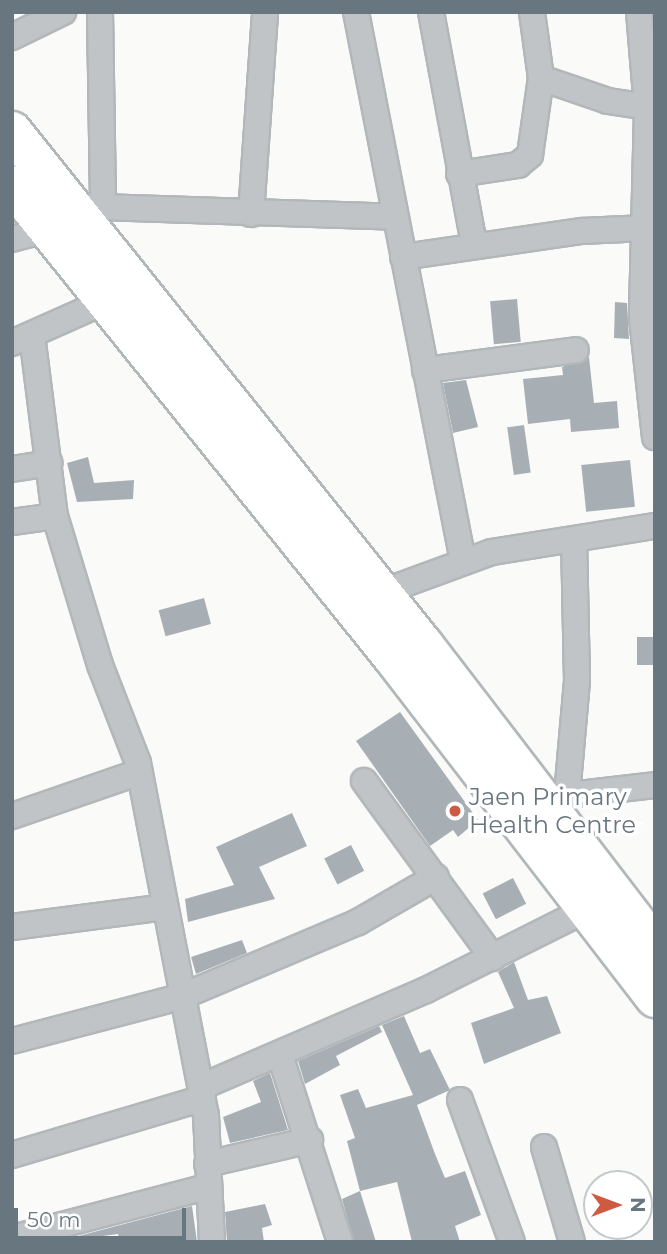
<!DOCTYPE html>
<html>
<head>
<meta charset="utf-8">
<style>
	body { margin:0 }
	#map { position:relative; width:667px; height:1254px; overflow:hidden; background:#fafaf8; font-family:Montserrat,sans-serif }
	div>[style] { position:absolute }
	.building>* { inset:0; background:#a8afb4; transform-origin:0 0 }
	.roads { filter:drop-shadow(2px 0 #b2b7ba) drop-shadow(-2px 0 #b2b7ba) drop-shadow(0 2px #b2b7ba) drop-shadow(0 -2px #b2b7ba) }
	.minor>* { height:24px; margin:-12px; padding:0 12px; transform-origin:12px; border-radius:12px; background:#c0c4c7 }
	.primary>* { height:38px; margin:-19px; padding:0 19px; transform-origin:19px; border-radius:19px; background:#fff }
	.dots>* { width:19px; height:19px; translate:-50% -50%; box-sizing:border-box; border:4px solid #fff; border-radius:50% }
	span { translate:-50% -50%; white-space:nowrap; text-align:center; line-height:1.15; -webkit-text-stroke:7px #fff; paint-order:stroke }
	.poi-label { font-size:24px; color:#68777f }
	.left { translate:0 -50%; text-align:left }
	.frame { position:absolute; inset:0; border:14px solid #68777f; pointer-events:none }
	.north { position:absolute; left:583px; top:1170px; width:70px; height:70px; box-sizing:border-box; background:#fff; border:2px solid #c3c9cc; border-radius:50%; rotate:90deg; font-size:19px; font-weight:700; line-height:28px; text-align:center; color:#68777f }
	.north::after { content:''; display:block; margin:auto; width:24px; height:32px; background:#cf5a42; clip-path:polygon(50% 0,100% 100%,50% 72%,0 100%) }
	.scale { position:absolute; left:14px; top:1208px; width:172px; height:32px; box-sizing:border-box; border:4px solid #68777f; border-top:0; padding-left:9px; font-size:21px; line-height:24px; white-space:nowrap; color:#68777f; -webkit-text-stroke:5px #fff; paint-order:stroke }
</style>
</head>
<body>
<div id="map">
	<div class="building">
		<div style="left:517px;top:299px;width:43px;height:27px;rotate:85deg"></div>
		<div style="clip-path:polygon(615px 302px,627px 303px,629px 339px,614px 338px)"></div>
		<div style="clip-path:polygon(589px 357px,594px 403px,617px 401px,619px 428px,571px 432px,570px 419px,528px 424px,523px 379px,563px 375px,562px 367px)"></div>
		<div style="clip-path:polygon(466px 380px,478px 427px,453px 433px,443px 383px)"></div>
		<div style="left:524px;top:425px;width:48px;height:17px;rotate:82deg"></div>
		<div style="clip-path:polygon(88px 457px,94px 483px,134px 480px,133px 499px,77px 502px,67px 463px)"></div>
		<div style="left:630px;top:460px;width:47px;height:49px;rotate:84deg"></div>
		<div style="left:204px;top:598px;width:27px;height:47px;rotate:75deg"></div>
		<div style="left:637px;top:637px;width:18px;height:28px"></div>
		<div style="clip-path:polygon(400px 712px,478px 820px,458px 837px,453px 830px,430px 846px,356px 741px)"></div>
		<div style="clip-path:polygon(292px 813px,307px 846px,259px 867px,275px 899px,188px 922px,185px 899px,234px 885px,216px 847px)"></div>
		<div style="left:351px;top:845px;width:29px;height:30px;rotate:63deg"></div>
		<div style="left:513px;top:878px;width:29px;height:34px;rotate:63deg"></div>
		<div style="clip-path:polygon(242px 940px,247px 953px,196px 974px,191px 957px)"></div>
		<div style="clip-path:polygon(514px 962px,528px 1000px,547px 996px,561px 1033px,484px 1064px,471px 1023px,514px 1008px,498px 972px)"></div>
		<div style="clip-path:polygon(404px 1016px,420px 1053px,430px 1049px,450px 1090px,417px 1105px,435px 1154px,445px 1178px,465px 1171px,481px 1215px,455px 1226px,460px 1242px,412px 1242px,397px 1182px,360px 1191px,347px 1141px,355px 1138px,340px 1095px,358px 1089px,366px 1108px,413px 1095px,382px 1025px)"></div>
		<div style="clip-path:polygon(379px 1026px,382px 1032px,336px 1056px,340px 1065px,305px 1084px,298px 1061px)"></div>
		<div style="clip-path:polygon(270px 1073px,288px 1130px,230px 1143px,223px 1117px,261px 1102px,253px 1081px)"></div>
		<div style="clip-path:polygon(360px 1191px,376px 1242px,354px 1242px,342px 1199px)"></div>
		<div style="clip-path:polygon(265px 1204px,272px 1225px,262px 1228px,264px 1242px,227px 1242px,225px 1212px)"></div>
		<div style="clip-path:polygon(192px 1206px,197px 1242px,120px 1242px,118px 1234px,56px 1242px)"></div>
	</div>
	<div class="roads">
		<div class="minor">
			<div style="left:100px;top:12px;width:196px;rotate:89.1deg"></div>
			<div style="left:356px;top:12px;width:559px;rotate:78.97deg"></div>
			<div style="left:431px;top:12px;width:237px;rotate:79.5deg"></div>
			<div style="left:639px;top:12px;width:96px;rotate:85.2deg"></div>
			<div style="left:647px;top:108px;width:210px;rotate:91.4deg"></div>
			<div style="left:642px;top:318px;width:120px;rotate:83.8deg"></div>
			<div style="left:12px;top:37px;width:57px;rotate:-26.1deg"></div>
			<div style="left:541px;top:78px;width:71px;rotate:18.9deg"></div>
			<div style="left:608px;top:101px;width:48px;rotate:8.5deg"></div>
			<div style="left:459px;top:174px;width:60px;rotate:-8.7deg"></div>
			<div style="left:518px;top:165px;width:16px;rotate:-40deg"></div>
			<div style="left:530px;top:155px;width:78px;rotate:-81.9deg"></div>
			<div style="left:541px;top:78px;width:67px;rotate:-97.8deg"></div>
			<div style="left:70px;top:206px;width:325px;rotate:1.9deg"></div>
			<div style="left:251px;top:214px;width:202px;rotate:-86deg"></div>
			<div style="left:12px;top:239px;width:35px;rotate:-15deg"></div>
			<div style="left:403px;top:257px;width:181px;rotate:-8.3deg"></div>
			<div style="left:582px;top:231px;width:64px;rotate:-2.7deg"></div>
			<div style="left:32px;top:335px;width:182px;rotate:82.8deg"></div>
			<div style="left:55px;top:516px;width:156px;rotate:73.2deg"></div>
			<div style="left:100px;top:665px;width:105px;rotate:68.8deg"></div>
			<div style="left:138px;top:763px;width:359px;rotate:79.1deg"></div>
			<div style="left:206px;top:1115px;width:127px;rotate:87.3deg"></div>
			<div style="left:12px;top:343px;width:101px;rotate:-24deg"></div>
			<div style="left:425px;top:370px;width:152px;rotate:-7.5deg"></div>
			<div style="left:12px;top:469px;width:38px;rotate:-9deg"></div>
			<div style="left:12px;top:522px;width:43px;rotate:-7.9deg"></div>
			<div style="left:380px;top:593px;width:119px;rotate:-20.1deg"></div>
			<div style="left:492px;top:552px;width:165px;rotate:-9.1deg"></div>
			<div style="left:364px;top:781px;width:219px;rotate:53.9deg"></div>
			<div style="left:567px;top:795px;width:114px;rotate:-85deg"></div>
			<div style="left:577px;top:681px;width:142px;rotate:-91.2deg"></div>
			<div style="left:552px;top:797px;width:104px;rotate:-6.6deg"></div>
			<div style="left:12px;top:816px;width:135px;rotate:-19deg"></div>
			<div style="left:12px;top:927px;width:154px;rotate:-7.4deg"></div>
			<div style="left:12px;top:1041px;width:177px;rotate:-14.7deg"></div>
			<div style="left:183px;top:996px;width:190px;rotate:-22.9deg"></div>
			<div style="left:358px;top:922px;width:90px;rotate:-30deg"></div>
			<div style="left:280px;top:1055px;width:196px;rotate:72.2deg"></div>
			<div style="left:201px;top:1087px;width:245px;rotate:-23.3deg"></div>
			<div style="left:426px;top:990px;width:181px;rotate:-26.6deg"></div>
			<div style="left:460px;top:1100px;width:151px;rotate:69.9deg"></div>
			<div style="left:544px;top:1147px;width:99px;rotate:73.6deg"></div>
			<div style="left:12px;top:1155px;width:199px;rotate:-16.6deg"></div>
			<div style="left:207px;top:1164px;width:106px;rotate:-13.1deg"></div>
			<div style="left:12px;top:1238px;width:202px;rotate:-14.7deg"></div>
		</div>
		<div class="primary">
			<div style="left:12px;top:131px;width:659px;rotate:51.29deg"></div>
			<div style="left:424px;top:645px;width:379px;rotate:52.5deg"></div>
			<div style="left:12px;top:185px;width:609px;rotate:51.13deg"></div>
			<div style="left:394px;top:659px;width:428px;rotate:52.4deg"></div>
		</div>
	</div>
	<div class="dots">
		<div style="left:455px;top:811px;background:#cf5a42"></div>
	</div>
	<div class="poi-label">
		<span class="left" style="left:469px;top:811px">Jaen Primary<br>Health Centre</span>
	</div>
	<div class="frame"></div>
	<div class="north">N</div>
	<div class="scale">50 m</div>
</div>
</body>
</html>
